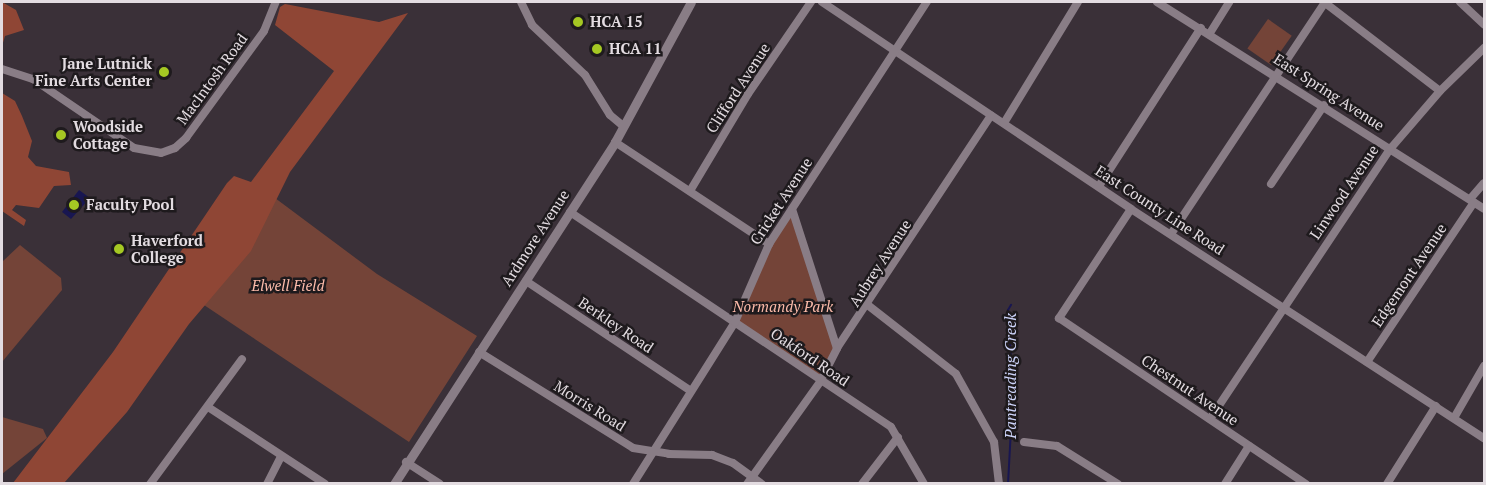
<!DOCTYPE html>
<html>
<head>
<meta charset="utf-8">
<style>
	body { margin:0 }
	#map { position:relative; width:1486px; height:485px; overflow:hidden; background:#3a3038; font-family:"PT Serif",serif }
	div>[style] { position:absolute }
	.green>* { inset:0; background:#744438; transform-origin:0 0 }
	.forest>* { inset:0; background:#8f4635 }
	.water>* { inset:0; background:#181651 }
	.stream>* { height:2px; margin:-1px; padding:0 1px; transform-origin:1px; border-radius:1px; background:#181651 }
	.minor>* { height:8px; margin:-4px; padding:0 4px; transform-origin:4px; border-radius:4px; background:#897d86 }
	.tertiary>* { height:9px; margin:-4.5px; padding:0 4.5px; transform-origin:4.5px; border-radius:4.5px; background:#897d86 }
	.dots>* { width:16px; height:16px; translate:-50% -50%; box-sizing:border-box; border:3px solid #1e1a1d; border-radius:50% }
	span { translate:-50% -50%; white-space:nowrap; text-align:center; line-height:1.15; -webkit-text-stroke:5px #1e1a1d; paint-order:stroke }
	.poi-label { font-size:15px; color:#e3dce1; font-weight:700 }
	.left { translate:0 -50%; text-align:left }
	.right { translate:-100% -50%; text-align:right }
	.street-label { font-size:15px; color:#e3dce1 }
	.park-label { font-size:15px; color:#fbbaa9; font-style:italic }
	.water-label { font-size:16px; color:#cdd4fa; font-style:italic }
	.frame { position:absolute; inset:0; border:3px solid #e3dce1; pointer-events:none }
</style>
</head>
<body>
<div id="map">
	<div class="green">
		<div style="left:1268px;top:19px;width:29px;height:36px;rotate:35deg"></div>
		<div style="clip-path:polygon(275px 198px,377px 274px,477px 336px,409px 442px,198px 301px)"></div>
		<div style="clip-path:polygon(792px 209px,837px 348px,820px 382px,735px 322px,763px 254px)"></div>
		<div style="clip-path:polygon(20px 245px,61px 278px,62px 290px,2px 362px,2px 262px)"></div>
		<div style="clip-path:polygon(2px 417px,43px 429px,47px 438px,2px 474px)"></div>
	</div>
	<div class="forest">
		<div style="clip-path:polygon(2px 2px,16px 10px,24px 30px,5px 36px,2px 46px)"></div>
		<div style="clip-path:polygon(285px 4px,379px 22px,408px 13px,290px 172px,251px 251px,189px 324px,127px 412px,64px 483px,13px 483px,113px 352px,227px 183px,234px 176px,251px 182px,334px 71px,275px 25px,280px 7px)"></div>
		<div style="clip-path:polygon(2px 93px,15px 101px,22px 116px,32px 141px,28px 157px,36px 166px,69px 172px,71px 185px,54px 186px,39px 208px,16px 205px,12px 210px,26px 220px,24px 226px,2px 211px)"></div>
	</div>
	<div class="water">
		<div style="clip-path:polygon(79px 190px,90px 198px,71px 219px,62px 212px)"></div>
	</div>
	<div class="stream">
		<div style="left:1008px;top:484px;width:93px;rotate:-86.9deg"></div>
		<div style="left:1013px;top:391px;width:81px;rotate:-93.5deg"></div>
		<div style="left:1008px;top:310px;width:6px;rotate:-59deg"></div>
	</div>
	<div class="minor">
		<div style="left:521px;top:2px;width:25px;rotate:64deg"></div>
		<div style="left:532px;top:25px;width:73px;rotate:43.3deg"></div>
		<div style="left:585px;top:75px;width:47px;rotate:58deg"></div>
		<div style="left:610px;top:115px;width:17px;rotate:40deg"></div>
		<div style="left:822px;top:2px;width:372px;rotate:33.8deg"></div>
		<div style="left:1131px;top:209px;width:421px;rotate:33deg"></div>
		<div style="left:1157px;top:2px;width:387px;rotate:32.3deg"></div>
		<div style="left:1324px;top:2px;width:146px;rotate:37.5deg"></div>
		<div style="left:1460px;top:2px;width:33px;rotate:43deg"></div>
		<div style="left:1210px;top:33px;width:36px;rotate:-58deg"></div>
		<div style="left:2px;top:69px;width:33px;rotate:18deg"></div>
		<div style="left:33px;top:79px;width:122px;rotate:34.3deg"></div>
		<div style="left:134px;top:148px;width:27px;rotate:10deg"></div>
		<div style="left:161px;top:153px;width:15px;rotate:-20deg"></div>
		<div style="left:175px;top:148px;width:15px;rotate:-42deg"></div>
		<div style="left:186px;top:138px;width:132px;rotate:-53.9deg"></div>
		<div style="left:264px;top:31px;width:31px;rotate:-68deg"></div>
		<div style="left:1004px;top:123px;width:142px;rotate:-58.6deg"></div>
		<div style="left:615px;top:142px;width:185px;rotate:33.5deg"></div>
		<div style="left:1271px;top:184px;width:95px;rotate:-56.1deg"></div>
		<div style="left:1099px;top:186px;width:188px;rotate:-57.2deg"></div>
		<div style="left:690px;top:191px;width:113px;rotate:-59.1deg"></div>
		<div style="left:748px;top:94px;width:112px;rotate:-55.6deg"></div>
		<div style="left:1470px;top:199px;width:21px;rotate:-49deg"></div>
		<div style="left:792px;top:209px;width:146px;rotate:72.1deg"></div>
		<div style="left:1131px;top:209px;width:131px;rotate:123.4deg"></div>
		<div style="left:1059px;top:318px;width:298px;rotate:33.9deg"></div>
		<div style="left:570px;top:212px;width:386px;rotate:33.8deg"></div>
		<div style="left:891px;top:427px;width:66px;rotate:59.9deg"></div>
		<div style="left:1171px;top:234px;width:278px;rotate:-56.4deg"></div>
		<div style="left:526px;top:281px;width:198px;rotate:33.7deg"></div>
		<div style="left:869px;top:306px;width:110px;rotate:38deg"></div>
		<div style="left:956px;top:374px;width:78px;rotate:60.8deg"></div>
		<div style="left:994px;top:442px;width:42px;rotate:83.2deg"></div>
		<div style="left:479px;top:352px;width:181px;rotate:31.9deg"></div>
		<div style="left:633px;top:448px;width:36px;rotate:9deg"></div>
		<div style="left:669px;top:454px;width:43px;rotate:1.3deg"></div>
		<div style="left:712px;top:455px;width:22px;rotate:21deg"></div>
		<div style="left:733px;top:463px;width:36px;rotate:36deg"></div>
		<div style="left:1367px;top:362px;width:192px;rotate:-56.2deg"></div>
		<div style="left:208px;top:407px;width:140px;rotate:33.3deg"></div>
		<div style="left:1454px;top:418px;width:60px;rotate:-60deg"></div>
		<div style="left:1210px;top:419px;width:326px;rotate:-56.3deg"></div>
		<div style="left:1391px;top:148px;width:75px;rotate:-49.3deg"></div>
		<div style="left:1440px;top:91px;width:62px;rotate:-44.3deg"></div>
		<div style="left:1024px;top:442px;width:33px;rotate:7deg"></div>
		<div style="left:1057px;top:446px;width:72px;rotate:31.9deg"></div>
		<div style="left:406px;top:462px;width:40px;rotate:32.9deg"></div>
		<div style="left:150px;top:484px;width:155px;rotate:-53.6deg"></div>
		<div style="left:267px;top:484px;width:31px;rotate:-63deg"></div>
		<div style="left:633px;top:484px;width:191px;rotate:-57.8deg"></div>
		<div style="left:735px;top:322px;width:85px;rotate:-66.4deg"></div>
		<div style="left:769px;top:244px;width:289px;rotate:-56.9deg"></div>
		<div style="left:747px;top:484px;width:125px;rotate:-54.4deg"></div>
		<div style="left:820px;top:382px;width:38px;rotate:-63deg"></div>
		<div style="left:837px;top:348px;width:279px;rotate:-56.5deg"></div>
		<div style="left:862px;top:484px;width:59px;rotate:-52.5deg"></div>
		<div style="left:1225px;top:484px;width:45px;rotate:-57.7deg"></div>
		<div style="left:1387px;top:484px;width:92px;rotate:-57.9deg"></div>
	</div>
	<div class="tertiary">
		<div style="left:394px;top:484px;width:407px;rotate:-57.1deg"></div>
		<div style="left:615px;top:142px;width:159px;rotate:-61.5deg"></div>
	</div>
	<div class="dots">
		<div style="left:578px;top:22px;background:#a5c823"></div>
		<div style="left:597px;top:49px;background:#a5c823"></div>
		<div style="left:164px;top:72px;background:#a5c823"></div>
		<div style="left:61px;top:135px;background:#a5c823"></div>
		<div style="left:74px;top:205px;background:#a5c823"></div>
		<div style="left:119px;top:249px;background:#a5c823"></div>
	</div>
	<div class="poi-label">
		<span class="left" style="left:590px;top:22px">HCA 15</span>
		<span class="left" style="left:609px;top:49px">HCA 11</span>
		<span class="right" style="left:152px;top:72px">Jane Lutnick<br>Fine Arts Center</span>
		<span class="left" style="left:73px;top:135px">Woodside<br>Cottage</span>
		<span class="left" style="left:86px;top:205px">Faculty Pool</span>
		<span class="left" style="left:131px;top:249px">Haverford<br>College</span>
	</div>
	<div class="street-label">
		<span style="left:212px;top:79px;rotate:-54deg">MacIntosh Road</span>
		<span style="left:738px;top:88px;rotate:-57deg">Clifford Avenue</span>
		<span style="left:1329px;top:92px;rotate:33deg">East Spring Avenue</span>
		<span style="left:1344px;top:192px;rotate:-56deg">Linwood Avenue</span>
		<span style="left:781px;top:201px;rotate:-57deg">Cricket Avenue</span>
		<span style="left:1160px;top:210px;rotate:33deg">East County Line Road</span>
		<span style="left:535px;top:238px;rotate:-57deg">Ardmore Avenue</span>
		<span style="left:880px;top:263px;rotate:-57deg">Aubrey Avenue</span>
		<span style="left:1409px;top:275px;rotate:-56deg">Edgemont Avenue</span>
		<span style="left:616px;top:325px;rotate:34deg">Berkley Road</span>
		<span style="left:810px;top:357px;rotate:34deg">Oakford Road</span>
		<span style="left:1190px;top:390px;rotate:34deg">Chestnut Avenue</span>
		<span style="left:590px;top:406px;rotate:32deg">Morris Road</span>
	</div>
	<div class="park-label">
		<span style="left:288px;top:286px">Elwell Field</span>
		<span style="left:783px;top:307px">Normandy Park</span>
	</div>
	<div class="water-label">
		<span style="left:1010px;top:376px;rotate:-90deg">Pantreading Creek</span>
	</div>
	<div class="frame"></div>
</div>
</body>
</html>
